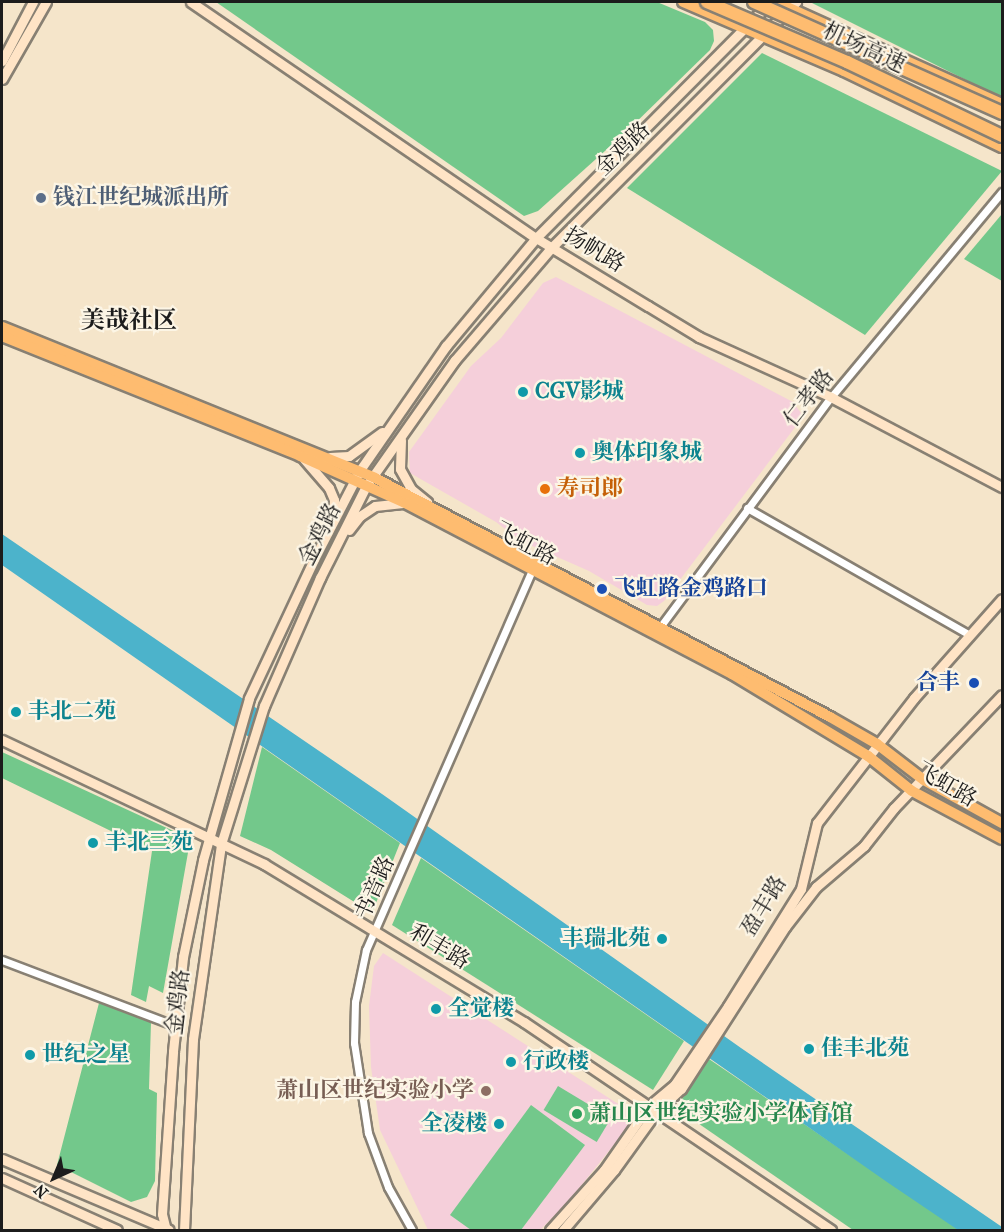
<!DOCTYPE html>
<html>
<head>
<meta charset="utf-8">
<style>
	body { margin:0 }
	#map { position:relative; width:1004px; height:1232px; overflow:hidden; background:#f5e5ca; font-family:"IM FELL French Canon","Noto Serif SC",serif }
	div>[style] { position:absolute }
	.built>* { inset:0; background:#f5cfda }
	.green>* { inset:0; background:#73c88b; transform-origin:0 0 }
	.water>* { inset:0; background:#4cb3cb }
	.roads { filter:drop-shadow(2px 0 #888073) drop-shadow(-2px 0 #888073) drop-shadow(0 2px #888073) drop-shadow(0 -2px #888073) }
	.street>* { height:7px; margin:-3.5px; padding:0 3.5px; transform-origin:3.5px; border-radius:3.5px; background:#fff }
	.secondary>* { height:9px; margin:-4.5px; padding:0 4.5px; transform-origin:4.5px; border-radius:4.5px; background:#ffe4c6 }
	.primary>* { height:10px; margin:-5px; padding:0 5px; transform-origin:5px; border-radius:5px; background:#febc70 }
	.bridges { filter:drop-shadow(2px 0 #888073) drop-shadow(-2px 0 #888073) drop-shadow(0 2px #888073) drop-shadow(0 -2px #888073) }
	.highway-bridge>* { height:12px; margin:-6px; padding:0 6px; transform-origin:6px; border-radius:6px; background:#febc70 }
	.dots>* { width:16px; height:16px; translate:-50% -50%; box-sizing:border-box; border:3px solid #fcf5e5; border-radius:50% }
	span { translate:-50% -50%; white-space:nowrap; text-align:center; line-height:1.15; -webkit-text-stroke:4.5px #fcf5e5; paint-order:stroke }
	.street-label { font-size:22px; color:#1c1c1c }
	.service-label { font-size:22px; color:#4e5e75; font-weight:700 }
	.left { translate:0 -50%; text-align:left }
	.culture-label { font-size:22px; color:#0d838f; font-weight:700 }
	.right { translate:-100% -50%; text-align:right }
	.food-label { font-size:22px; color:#c56008; font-weight:700 }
	.transit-label { font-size:22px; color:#164399; font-weight:700 }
	.education-label { font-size:22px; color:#785e54; font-weight:700 }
	.leisure-label { font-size:22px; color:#27864d; font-weight:700 }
	.neighbourhood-label { font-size:24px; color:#1c1c1c; font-weight:700 }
	.frame { position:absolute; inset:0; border:3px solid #1c1c1c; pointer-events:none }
	.north { position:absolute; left:24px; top:1148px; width:60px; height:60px; -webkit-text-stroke:4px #fcf5e5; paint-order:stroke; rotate:224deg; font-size:16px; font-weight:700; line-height:24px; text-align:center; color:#1c1c1c }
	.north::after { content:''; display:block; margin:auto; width:21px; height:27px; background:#1c1c1c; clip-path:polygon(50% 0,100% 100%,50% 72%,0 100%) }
</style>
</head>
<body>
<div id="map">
	<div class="built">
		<div style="clip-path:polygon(556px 277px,793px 402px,801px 413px,799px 422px,664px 601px,657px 606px,647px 605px,589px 571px,521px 541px,496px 522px,410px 473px,409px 452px,471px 366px,501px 338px,543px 283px)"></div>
		<div style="clip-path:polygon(383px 953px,637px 1116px,568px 1202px,540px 1230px,428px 1230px,380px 1130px,371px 1067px,369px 1006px,374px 966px)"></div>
	</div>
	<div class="green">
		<div style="clip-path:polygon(216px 2px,657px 2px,705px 22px,713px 30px,714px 41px,710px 50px,625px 133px,538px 211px,524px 216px)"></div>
		<div style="clip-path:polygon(810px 2px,1002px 2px,1002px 98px)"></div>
		<div style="clip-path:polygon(762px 53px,1002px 171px,865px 335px,627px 188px)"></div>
		<div style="clip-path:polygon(1002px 214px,1002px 281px,964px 259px)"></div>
		<div style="clip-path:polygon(262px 747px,400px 843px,372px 913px,271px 850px,240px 836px)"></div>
		<div style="clip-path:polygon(2px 752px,180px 834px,189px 847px,163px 993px,149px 986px,146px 1002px,131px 995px,152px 851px,2px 778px)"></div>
		<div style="clip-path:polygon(421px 858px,684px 1041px,653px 1090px,392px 925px)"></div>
		<div style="clip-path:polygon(99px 1003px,151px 1022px,149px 1089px,157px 1093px,155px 1181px,147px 1197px,131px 1202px,57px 1165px)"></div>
		<div style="clip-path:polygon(709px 1059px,959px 1230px,853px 1230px,676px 1108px)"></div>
		<div style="left:558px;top:1086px;width:62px;height:28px;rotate:31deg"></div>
		<div style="clip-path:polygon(531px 1105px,585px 1145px,521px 1230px,471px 1230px,450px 1215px)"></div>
	</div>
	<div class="water">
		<div style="clip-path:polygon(2px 534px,382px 794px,741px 1048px,1002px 1227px,1002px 1230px,958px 1230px,887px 1182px,2px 565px)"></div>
	</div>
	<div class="roads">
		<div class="street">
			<div style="left:747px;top:508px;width:257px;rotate:29.7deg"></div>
			<div style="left:657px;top:631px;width:292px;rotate:-53.4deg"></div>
			<div style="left:831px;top:397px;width:267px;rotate:-50.2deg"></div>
			<div style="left:2px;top:960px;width:186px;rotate:20.8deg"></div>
			<div style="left:412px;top:1230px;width:49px;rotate:-119.2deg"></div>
			<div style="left:388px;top:1187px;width:58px;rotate:-110.3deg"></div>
			<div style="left:368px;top:1133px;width:91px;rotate:-98.8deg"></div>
			<div style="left:354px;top:1043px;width:41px;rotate:-88.6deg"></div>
			<div style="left:355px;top:1002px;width:53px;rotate:-78.1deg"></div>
			<div style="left:366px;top:950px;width:415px;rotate:-66.4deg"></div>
		</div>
		<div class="secondary">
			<div style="left:191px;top:2px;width:418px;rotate:34.4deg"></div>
			<div style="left:536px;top:238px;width:131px;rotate:31.3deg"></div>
			<div style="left:648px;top:306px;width:60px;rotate:31.3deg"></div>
			<div style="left:699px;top:337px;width:145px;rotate:24.4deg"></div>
			<div style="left:831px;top:397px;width:193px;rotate:27.8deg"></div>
			<div style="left:2px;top:61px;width:67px;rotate:-62.3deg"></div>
			<div style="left:2px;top:79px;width:89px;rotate:-60.3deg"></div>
			<div style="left:401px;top:440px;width:29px;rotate:92deg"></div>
			<div style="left:400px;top:469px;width:23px;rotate:61deg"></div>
			<div style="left:411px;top:489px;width:21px;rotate:39deg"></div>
			<div style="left:330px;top:457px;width:19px;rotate:-3deg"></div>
			<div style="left:349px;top:456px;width:41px;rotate:-36deg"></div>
			<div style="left:304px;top:459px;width:38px;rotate:49deg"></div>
			<div style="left:329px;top:488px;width:13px;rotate:67deg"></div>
			<div style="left:334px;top:500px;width:19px;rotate:93deg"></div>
			<div style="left:349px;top:530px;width:18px;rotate:-52deg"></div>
			<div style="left:360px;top:516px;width:18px;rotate:-34deg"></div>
			<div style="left:375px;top:506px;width:28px;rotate:-6deg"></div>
			<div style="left:2px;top:740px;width:290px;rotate:25.3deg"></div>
			<div style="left:264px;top:864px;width:304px;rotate:31.3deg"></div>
			<div style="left:524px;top:1022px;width:371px;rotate:34.1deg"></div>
			<div style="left:2px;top:1159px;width:181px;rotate:23deg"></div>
			<div style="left:2px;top:1178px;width:126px;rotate:24.3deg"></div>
			<div style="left:166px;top:1230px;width:16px;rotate:-104deg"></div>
			<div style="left:162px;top:1214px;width:163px;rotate:-86.1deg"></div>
			<div style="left:173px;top:1051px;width:95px;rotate:-83.9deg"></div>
			<div style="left:183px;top:957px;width:99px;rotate:-78.3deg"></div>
			<div style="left:203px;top:860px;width:168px;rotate:-74.1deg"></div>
			<div style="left:249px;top:698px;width:153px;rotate:-64.9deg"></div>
			<div style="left:314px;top:559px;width:100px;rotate:-62.7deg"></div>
			<div style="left:360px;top:470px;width:151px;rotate:-55.3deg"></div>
			<div style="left:446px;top:346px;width:141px;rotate:-50.2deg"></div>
			<div style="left:536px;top:238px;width:332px;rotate:-45.2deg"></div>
			<div style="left:184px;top:1230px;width:191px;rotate:-87.3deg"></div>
			<div style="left:193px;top:1039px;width:197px;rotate:-81.8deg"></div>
			<div style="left:221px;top:844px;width:145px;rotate:-72.7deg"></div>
			<div style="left:264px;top:706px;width:140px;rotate:-66.4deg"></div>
			<div style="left:320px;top:578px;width:103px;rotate:-63.4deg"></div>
			<div style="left:366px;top:486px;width:154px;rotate:-54.8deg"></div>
			<div style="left:455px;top:360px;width:149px;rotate:-49.4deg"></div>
			<div style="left:552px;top:247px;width:346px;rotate:-45.1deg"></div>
			<div style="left:550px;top:1230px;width:81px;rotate:-48deg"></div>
			<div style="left:604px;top:1170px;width:77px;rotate:-55.1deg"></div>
			<div style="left:648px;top:1107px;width:35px;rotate:-40deg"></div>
			<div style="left:675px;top:1084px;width:94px;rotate:-55.8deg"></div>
			<div style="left:728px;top:1006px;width:138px;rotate:-58deg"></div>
			<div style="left:801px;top:889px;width:68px;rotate:-76.4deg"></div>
			<div style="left:817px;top:823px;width:158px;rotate:-52.2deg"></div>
			<div style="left:914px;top:698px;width:132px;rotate:-48.4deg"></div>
			<div style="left:563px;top:1230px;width:79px;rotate:-49.6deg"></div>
			<div style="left:614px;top:1170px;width:72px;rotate:-54.1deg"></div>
			<div style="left:656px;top:1112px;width:34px;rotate:-43deg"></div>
			<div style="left:681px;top:1089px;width:193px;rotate:-57.3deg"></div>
			<div style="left:785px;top:927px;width:51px;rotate:-52.2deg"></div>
			<div style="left:816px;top:887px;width:63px;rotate:-40.5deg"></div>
			<div style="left:864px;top:846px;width:48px;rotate:-51.7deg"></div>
			<div style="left:894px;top:808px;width:156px;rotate:-46.3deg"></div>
		</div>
		<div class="primary">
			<div style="left:683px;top:2px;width:175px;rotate:23.2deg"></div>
			<div style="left:844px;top:71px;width:175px;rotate:25.7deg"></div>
			<div style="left:776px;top:2px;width:248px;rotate:24.3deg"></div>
			<div style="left:2px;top:327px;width:402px;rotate:22deg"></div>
			<div style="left:375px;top:478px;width:514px;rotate:27.71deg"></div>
			<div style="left:830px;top:717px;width:54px;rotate:29.9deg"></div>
			<div style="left:877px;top:744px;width:59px;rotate:37.5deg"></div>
			<div style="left:924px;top:780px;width:89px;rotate:28.9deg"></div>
			<div style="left:2px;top:336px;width:321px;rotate:21.9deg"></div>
			<div style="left:300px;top:456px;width:115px;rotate:24.1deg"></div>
			<div style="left:405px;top:503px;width:369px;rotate:27.6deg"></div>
			<div style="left:732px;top:674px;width:159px;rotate:31.1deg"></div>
			<div style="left:868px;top:756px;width:56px;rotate:38.5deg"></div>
			<div style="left:912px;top:791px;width:102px;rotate:28.1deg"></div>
		</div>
	</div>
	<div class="bridges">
		<div class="highway-bridge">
			<div style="left:707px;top:2px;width:152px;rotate:23.2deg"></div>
			<div style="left:847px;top:62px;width:172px;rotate:25.5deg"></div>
			<div style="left:754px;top:2px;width:272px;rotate:24.1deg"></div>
		</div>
	</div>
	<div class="dots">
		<div style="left:41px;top:198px;background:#5c6f8a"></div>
		<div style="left:523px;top:392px;background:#0f9aa8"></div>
		<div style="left:580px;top:453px;background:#0f9aa8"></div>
		<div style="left:545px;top:489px;background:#e8710a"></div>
		<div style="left:602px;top:589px;background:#1a4fb4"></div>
		<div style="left:974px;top:683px;background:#1a4fb4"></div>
		<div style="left:16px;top:712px;background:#0f9aa8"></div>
		<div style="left:93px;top:843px;background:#0f9aa8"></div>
		<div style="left:662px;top:939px;background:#0f9aa8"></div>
		<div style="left:436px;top:1009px;background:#0f9aa8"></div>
		<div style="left:809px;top:1049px;background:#0f9aa8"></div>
		<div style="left:30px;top:1055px;background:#0f9aa8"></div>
		<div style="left:511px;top:1062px;background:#0f9aa8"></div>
		<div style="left:486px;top:1091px;background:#8d6e63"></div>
		<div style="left:577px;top:1114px;background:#2e9e5b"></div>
		<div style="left:499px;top:1124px;background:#0f9aa8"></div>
	</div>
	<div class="street-label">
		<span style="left:864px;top:48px;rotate:25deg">机场高速</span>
		<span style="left:623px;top:149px;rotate:-44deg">金鸡路</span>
		<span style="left:594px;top:250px;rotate:31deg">扬帆路</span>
		<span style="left:809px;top:398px;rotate:-52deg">仁孝路</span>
		<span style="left:320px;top:534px;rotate:-63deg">金鸡路</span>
		<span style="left:525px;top:544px;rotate:28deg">飞虹路</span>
		<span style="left:946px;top:785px;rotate:30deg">飞虹路</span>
		<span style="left:375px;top:888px;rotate:-66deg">书音路</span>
		<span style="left:764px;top:906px;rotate:-59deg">盈丰路</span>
		<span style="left:439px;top:947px;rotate:31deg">利丰路</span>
		<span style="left:178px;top:1002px;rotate:-83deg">金鸡路</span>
	</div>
	<div class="service-label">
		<span class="left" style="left:53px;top:198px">钱江世纪城派出所</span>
	</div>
	<div class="culture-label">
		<span class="left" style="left:535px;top:392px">CGV影城</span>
		<span class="left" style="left:592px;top:453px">奥体印象城</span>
		<span class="left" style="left:28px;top:712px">丰北二苑</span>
		<span class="left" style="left:105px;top:843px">丰北三苑</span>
		<span class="right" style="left:650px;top:939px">丰瑞北苑</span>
		<span class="left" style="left:448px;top:1009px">全觉楼</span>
		<span class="left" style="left:821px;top:1049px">佳丰北苑</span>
		<span class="left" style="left:42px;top:1055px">世纪之星</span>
		<span class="left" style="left:523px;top:1062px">行政楼</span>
		<span class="right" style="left:487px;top:1124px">全凌楼</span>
	</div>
	<div class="food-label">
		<span class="left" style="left:557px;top:489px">寿司郎</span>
	</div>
	<div class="transit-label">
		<span class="left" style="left:614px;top:589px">飞虹路金鸡路口</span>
		<span class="right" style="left:960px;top:683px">合丰</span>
	</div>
	<div class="education-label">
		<span class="right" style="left:474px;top:1091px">萧山区世纪实验小学</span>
	</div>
	<div class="leisure-label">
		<span class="left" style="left:589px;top:1114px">萧山区世纪实验小学体育馆</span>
	</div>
	<div class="neighbourhood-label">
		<span style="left:129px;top:321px">美哉社区</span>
	</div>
	<div class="frame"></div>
	<div class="north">N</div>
</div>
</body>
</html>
